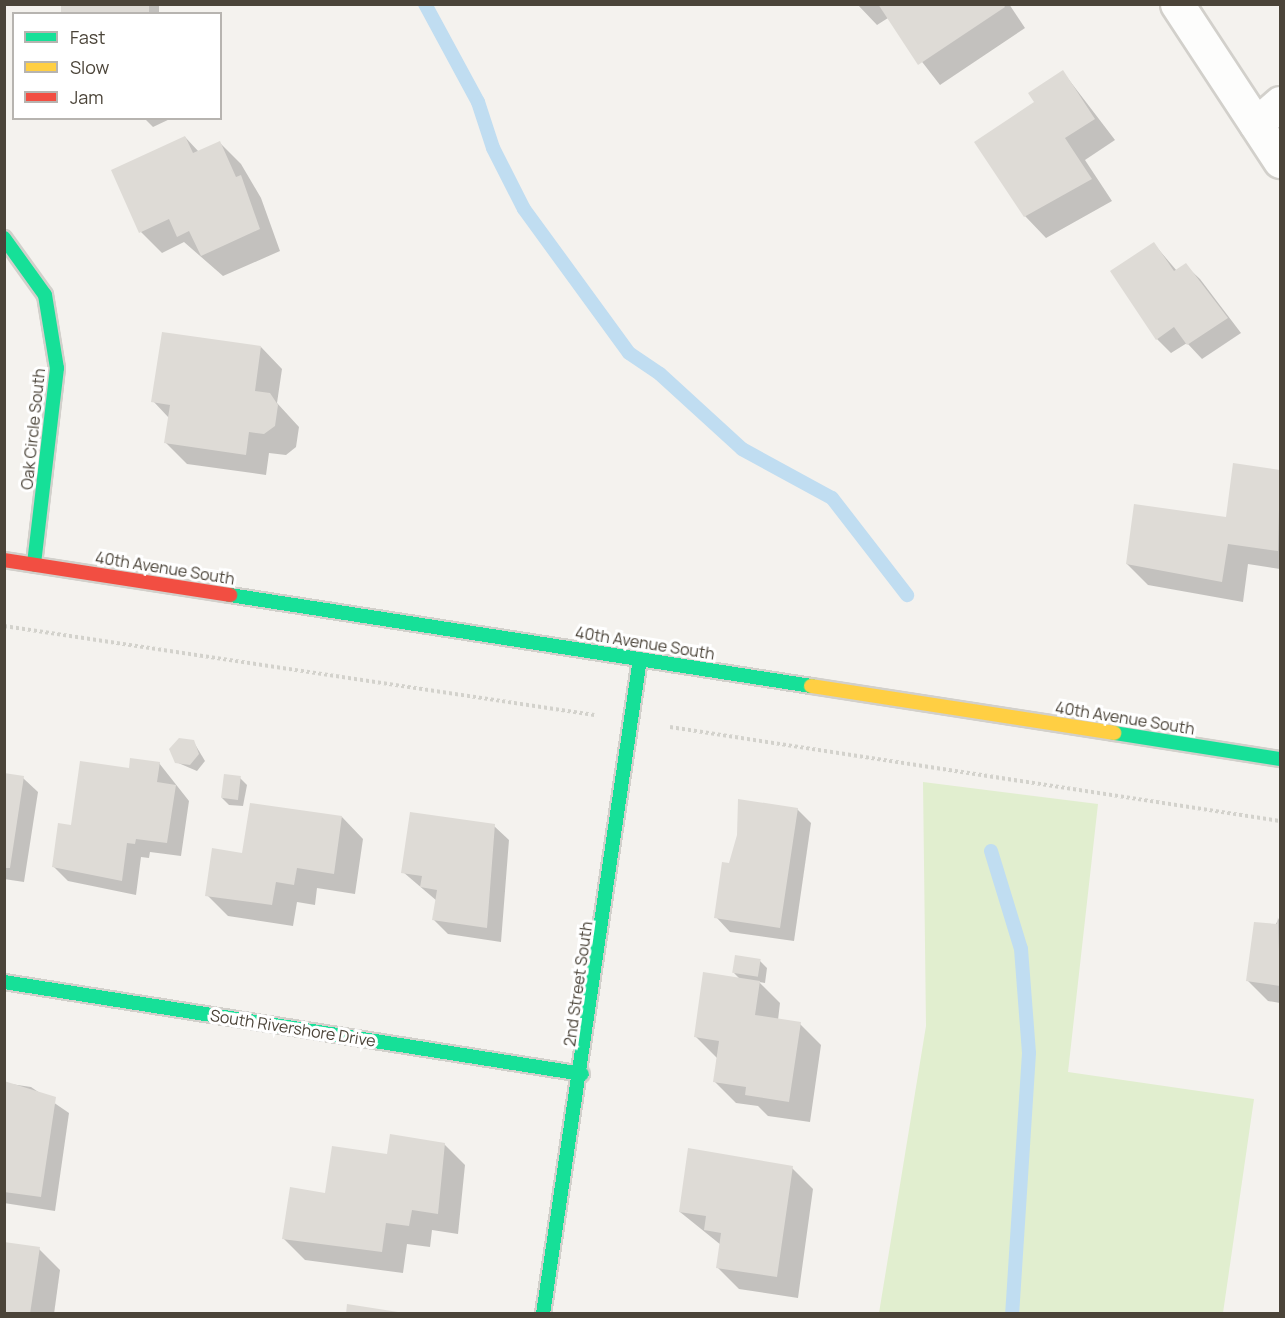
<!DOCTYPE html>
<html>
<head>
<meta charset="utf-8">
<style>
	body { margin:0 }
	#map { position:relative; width:1285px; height:1318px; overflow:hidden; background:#f4f2ee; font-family:Manrope,sans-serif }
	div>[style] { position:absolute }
	.green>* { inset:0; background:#e1eecf }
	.shadow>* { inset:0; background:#0003; transform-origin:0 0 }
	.stream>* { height:14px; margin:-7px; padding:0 7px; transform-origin:7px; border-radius:7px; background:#c0ddf1 }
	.building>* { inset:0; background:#dedbd6; transform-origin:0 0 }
	.path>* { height:4px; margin-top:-2px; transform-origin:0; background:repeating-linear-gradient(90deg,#d3d2cc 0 3px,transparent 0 6px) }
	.roads { filter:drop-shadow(2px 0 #d2d0cb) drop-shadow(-2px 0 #d2d0cb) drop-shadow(0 2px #d2d0cb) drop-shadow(0 -2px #d2d0cb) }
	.street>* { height:33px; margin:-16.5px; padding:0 16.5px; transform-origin:16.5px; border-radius:16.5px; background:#fdfdfc }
	.fast>* { height:14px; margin:-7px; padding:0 7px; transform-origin:7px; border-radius:7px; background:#16e098 }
	.slow>* { height:14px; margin:-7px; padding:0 7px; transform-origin:7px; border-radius:7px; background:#ffcf43 }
	.jam>* { height:14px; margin:-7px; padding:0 7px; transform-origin:7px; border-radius:7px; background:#f24e42 }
	span { translate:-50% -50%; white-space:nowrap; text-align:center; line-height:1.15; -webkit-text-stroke:6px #fff; paint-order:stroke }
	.street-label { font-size:16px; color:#4b4439 }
	.frame { position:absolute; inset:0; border:6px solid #4b4439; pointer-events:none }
	.legend { position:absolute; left:12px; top:12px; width:210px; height:108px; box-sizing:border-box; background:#fff; border:2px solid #b7b4b0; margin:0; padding:8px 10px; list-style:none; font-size:18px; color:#4b4439 }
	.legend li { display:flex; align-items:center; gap:12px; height:30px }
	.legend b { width:30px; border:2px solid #b7b4b0 }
</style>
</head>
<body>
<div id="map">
	<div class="green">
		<div style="clip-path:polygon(923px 782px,1098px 804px,1068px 1072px,1254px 1099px,1223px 1313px,879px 1313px,926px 1026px)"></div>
	</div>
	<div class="shadow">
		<div style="left:62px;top:4px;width:97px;height:11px"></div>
		<div style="clip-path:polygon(857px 4px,1009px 4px,1025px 28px,940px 85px,888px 18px,877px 25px)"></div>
		<div style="clip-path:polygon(1063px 72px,1115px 140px,1085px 160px,1112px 201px,1046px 238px,1025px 216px,976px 142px,1036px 102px)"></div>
		<div style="clip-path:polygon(144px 118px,172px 118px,153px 127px)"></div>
		<div style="clip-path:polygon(185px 137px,199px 152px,220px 143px,241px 164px,261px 198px,280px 251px,223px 276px,184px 242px,162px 253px,141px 232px)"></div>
		<div style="clip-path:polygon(1154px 244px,1177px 271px,1185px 265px,1200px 279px,1241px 333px,1202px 359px,1187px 343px,1171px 353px,1157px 339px)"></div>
		<div style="clip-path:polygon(261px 347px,282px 369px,277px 403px,299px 427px,296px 447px,286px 455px,269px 453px,266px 475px,187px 464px,166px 443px,169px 418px,153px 401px)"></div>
		<div style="clip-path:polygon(1235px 465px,1280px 471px,1280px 569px,1248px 564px,1243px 602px,1148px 585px,1127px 564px,1227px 518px)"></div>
		<div style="clip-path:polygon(193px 741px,205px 761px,197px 771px,176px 762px)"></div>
		<div style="clip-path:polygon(159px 763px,189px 801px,181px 856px,150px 852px,149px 858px,141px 857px,136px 895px,68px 881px,53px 866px,72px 826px,130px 769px)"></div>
		<div style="clip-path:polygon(4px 775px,23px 778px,38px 792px,24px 882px,4px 879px)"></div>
		<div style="clip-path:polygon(240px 778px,247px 785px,243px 806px,229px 805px,222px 798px)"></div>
		<div style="clip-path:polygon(797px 809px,811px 823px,794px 941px,730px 932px,716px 917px,730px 865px)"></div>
		<div style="clip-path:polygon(342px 817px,363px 839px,355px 894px,317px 888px,315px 905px,297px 902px,293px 926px,228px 916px,207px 895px,244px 854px)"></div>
		<div style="clip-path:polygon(494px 826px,509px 840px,501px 942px,448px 934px,434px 920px,437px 901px,403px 872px)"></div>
		<div style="clip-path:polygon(1279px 918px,1280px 919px,1280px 1003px,1268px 1001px,1247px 980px)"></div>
		<div style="clip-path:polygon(760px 961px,767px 968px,765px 983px,759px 982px,780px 1003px,778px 1020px,800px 1024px,821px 1045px,810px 1122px,768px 1116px,758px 1106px,736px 1103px,715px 1082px,717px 1058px,696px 1037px,740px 979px,734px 973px)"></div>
		<div style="clip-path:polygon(4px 1083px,31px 1087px,69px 1113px,55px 1211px,4px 1203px)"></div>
		<div style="clip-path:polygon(444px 1144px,465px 1165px,458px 1234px,432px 1230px,430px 1247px,407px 1244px,403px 1273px,305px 1260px,284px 1239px,326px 1195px)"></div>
		<div style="clip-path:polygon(792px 1168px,813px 1189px,798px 1298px,739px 1289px,718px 1268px,721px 1245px,680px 1212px)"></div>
		<div style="clip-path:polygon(39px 1249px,60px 1270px,54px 1314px,4px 1314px)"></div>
	</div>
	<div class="stream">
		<div style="left:425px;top:4px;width:111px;rotate:61.6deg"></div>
		<div style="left:478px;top:102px;width:48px;rotate:71.9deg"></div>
		<div style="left:493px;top:148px;width:68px;rotate:63.1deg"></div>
		<div style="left:524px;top:209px;width:178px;rotate:53.9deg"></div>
		<div style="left:629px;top:353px;width:37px;rotate:34deg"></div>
		<div style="left:660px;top:374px;width:111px;rotate:42.4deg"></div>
		<div style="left:742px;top:449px;width:102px;rotate:28.6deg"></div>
		<div style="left:832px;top:498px;width:123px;rotate:52.3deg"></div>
		<div style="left:991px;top:851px;width:102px;rotate:73deg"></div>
		<div style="left:1021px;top:949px;width:104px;rotate:85.6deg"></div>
		<div style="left:1029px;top:1053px;width:262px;rotate:93.7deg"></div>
	</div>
	<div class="building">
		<div style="left:61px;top:4px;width:88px;height:11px"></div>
		<div style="clip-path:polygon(878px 4px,1003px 4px,1005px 7px,918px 65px)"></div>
		<div style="clip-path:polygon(1063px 70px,1095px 119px,1065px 138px,1092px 179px,1024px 217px,974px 142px,1034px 102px,1028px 93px)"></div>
		<div style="clip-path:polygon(185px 136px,193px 153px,220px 141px,236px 177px,241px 175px,260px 229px,201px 256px,189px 231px,177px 237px,169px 219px,139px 233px,111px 170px)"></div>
		<div style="clip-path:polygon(1154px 242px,1174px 271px,1186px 263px,1228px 318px,1187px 345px,1174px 327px,1156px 340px,1110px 271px)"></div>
		<div style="clip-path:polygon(162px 332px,261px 346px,255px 391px,270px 393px,278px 405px,275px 426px,264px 434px,249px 432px,246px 455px,164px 443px,170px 405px,151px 402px)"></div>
		<div style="clip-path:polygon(1233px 463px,1280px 470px,1278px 551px,1228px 544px,1222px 582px,1126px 564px,1134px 504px,1226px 517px)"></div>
		<div style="clip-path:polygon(179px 738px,194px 740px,199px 754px,190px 765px,175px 763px,169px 749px)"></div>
		<div style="clip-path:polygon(130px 758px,160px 762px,157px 782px,176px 785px,167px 843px,136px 839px,135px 844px,127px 843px,122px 881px,52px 867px,58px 823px,71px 825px,80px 761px,129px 768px)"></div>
		<div style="clip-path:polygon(4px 773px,24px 776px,10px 868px,4px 868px)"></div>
		<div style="left:224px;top:774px;width:17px;height:24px;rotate:7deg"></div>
		<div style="clip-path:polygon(738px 799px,798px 808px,780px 928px,714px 918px,722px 862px,729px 863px,737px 835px)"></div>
		<div style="clip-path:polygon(250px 803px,342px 816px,334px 874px,297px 868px,294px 885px,276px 882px,272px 905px,205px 896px,212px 848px,242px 853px)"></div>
		<div style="clip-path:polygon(410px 812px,495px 824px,487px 928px,432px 920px,437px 890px,420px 887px,422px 876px,401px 873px)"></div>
		<div style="clip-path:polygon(1278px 917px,1280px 986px,1246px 981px,1254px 922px,1277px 924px)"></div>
		<div style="left:735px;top:955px;width:26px;height:18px;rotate:9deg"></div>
		<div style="clip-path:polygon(703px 972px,760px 981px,755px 1015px,801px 1022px,789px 1102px,745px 1095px,746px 1087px,713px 1082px,719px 1041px,694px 1037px)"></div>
		<div style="clip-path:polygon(4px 1081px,56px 1097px,41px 1197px,4px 1192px)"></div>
		<div style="clip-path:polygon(390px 1134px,445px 1143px,438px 1214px,412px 1210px,409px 1226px,386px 1223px,382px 1252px,282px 1239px,290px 1187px,325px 1193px,332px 1146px,387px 1154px)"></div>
		<div style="clip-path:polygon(688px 1148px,793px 1166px,777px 1277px,716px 1268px,721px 1233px,704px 1230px,706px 1216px,679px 1212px)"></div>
		<div style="clip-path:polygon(4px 1242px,40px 1247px,30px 1314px,4px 1314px)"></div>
		<div style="clip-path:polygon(347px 1304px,398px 1312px,398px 1314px,346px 1314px)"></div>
	</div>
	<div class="path">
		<div style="left:4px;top:626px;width:597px;rotate:8.58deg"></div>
		<div style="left:670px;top:727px;width:617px;rotate:8.76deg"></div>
	</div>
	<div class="roads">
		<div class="street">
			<div style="left:1177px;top:4px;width:188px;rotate:56.7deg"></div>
			<div style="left:1256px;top:124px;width:32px;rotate:-41deg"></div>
		</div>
		<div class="fast">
			<div style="left:4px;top:238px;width:70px;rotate:54.3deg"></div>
			<div style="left:45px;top:295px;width:74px;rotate:80.7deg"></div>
			<div style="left:57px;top:368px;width:198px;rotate:96.7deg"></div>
			<div style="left:230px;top:595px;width:588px;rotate:8.9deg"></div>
			<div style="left:1114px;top:733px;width:168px;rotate:8.9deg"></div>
			<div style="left:4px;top:982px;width:585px;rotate:9.04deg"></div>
			<div style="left:543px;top:1314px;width:662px;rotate:-81.58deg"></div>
		</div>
		<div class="slow">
			<div style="left:811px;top:686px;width:307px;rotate:8.8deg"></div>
		</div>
		<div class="jam">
			<div style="left:4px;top:560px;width:229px;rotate:8.8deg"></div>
		</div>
	</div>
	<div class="street-label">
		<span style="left:33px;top:429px;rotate:-84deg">Oak Circle South</span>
		<span style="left:165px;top:568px;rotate:9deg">40th Avenue South</span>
		<span style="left:645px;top:643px;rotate:9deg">40th Avenue South</span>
		<span style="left:1125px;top:718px;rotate:9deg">40th Avenue South</span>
		<span style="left:578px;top:984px;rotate:-82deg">2nd Street South</span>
		<span style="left:293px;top:1028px;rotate:9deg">South Rivershore Drive</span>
	</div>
	<div class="frame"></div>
	<ul class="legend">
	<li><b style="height:8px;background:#16e098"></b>Fast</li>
	<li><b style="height:8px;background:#ffcf43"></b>Slow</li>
	<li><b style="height:8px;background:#f24e42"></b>Jam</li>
	</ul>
</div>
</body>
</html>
